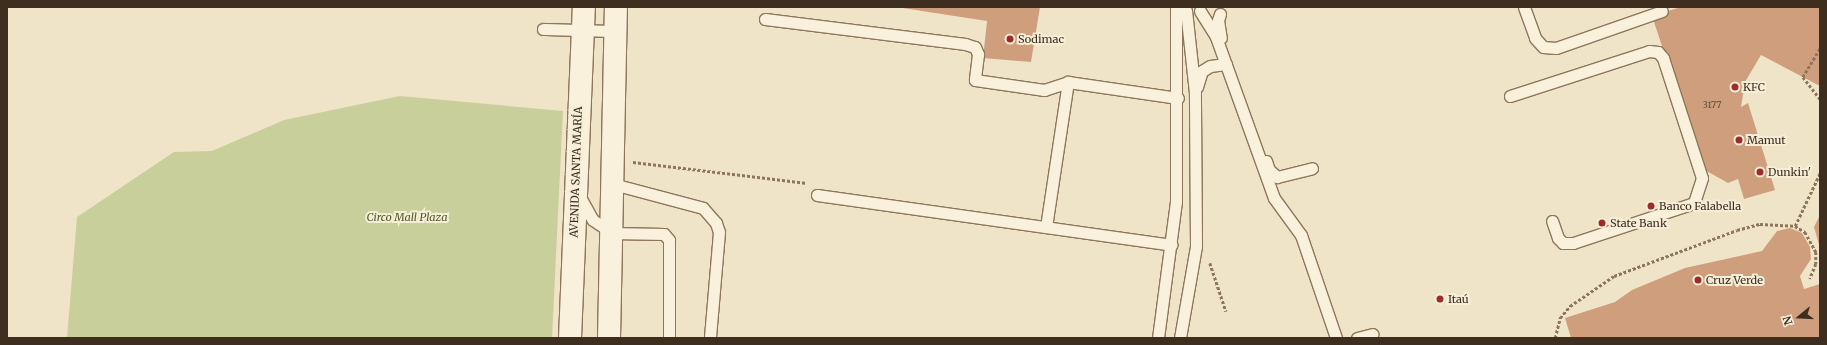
<!DOCTYPE html>
<html>
<head>
<meta charset="utf-8">
<style>
	body { margin:0 }
	#map { position:relative; width:1827px; height:345px; overflow:hidden; background:#f0e4c8; font-family:Merriweather,serif }
	div>[style] { position:absolute }
	.green>* { inset:0; background:#c9cf9b }
	.building>* { inset:0; background:#cf9f7d }
	.path>* { height:2.5px; margin-top:-1.25px; transform-origin:0; background:repeating-linear-gradient(90deg,#8d765c 0 3px,transparent 0 5px) }
	.roads { filter:drop-shadow(1px 0 #8d765c) drop-shadow(-1px 0 #8d765c) drop-shadow(0 1px #8d765c) drop-shadow(0 -1px #8d765c) }
	.lane>* { height:11px; margin:-5.5px; padding:0 5.5px; transform-origin:5.5px; border-radius:5.5px; background:#faf1dc }
	.secondary>* { height:22px; margin:-11px; padding:0 11px; transform-origin:11px; border-radius:11px; background:#faf1dc }
	.dots>* { width:11px; height:11px; translate:-50% -50%; box-sizing:border-box; border:2px solid #f7eed8; border-radius:50% }
	span { translate:-50% -50%; white-space:nowrap; text-align:center; line-height:1.15; -webkit-text-stroke:4px #f7eed8; paint-order:stroke }
	.number-label { font-size:9px; color:#624a37 }
	.number-label span { -webkit-text-stroke-width:0 }
	.poi-label { font-size:11px; color:#3d2e20 }
	.left { translate:0 -50%; text-align:left }
	.street-label { font-size:11px; color:#3d2e20 }
	.park-label { font-size:11px; color:#4d5a26; font-style:italic }
	.frame { position:absolute; inset:0; border:8px solid #3d2e20; pointer-events:none }
	.north { position:absolute; left:1779px; top:297px; width:40px; height:40px; -webkit-text-stroke:3px #f7eed8; paint-order:stroke; rotate:252deg; font-size:11px; font-weight:700; line-height:16px; text-align:center; color:#3d2e20 }
	.north::after { content:''; display:block; margin:auto; width:14px; height:18px; background:#3d2e20; clip-path:polygon(50% 0,100% 100%,50% 72%,0 100%) }
</style>
</head>
<body>
<div id="map">
	<div class="green">
		<div style="clip-path:polygon(400px 96px,563px 111px,552px 338px,67px 338px,77px 217px,174px 152px,212px 151px,284px 120px)"></div>
	</div>
	<div class="building">
		<div style="clip-path:polygon(896px 7px,1040px 7px,1031px 62px,983px 58px,987px 21px)"></div>
		<div style="clip-path:polygon(1681px 7px,1820px 7px,1820px 86px,1761px 55px,1745px 82px,1741px 107px,1748px 103px,1775px 190px,1744px 199px,1738px 179px,1728px 183px,1703px 169px,1652px 16px)"></div>
		<div style="clip-path:polygon(1820px 215px,1820px 248px,1814px 227px)"></div>
		<div style="clip-path:polygon(1790px 228px,1802px 233px,1810px 247px,1811px 259px,1800px 276px,1804px 289px,1820px 284px,1820px 338px,1571px 338px,1565px 318px,1615px 302px,1632px 290px,1685px 268px,1762px 251px,1777px 231px)"></div>
	</div>
	<div class="path">
		<div style="left:1820px;top:49px;width:33px;rotate:121deg"></div>
		<div style="left:1803px;top:77px;width:28px;rotate:52deg"></div>
		<div style="left:633px;top:162px;width:175px;rotate:6.9deg"></div>
		<div style="left:1795px;top:226px;width:59px;rotate:-64.7deg"></div>
		<div style="left:1210px;top:263px;width:51px;rotate:71.6deg"></div>
		<div style="left:1555px;top:338px;width:21px;rotate:-76deg"></div>
		<div style="left:1560px;top:318px;width:16px;rotate:-50deg"></div>
		<div style="left:1570px;top:306px;width:53px;rotate:-34.3deg"></div>
		<div style="left:1614px;top:276px;width:131px;rotate:-20.5deg"></div>
		<div style="left:1737px;top:230px;width:24px;rotate:-15deg"></div>
		<div style="left:1760px;top:224px;width:35px;rotate:3deg"></div>
		<div style="left:1795px;top:226px;width:12px;rotate:31deg"></div>
		<div style="left:1805px;top:232px;width:23px;rotate:61deg"></div>
		<div style="left:1816px;top:252px;width:12px;rotate:90deg"></div>
		<div style="left:1816px;top:264px;width:16px;rotate:112deg"></div>
	</div>
	<div class="roads">
		<div class="lane">
			<div style="left:1524px;top:7px;width:33px;rotate:70deg"></div>
			<div style="left:1535px;top:38px;width:12px;rotate:48deg"></div>
			<div style="left:1543px;top:47px;width:13px;rotate:4deg"></div>
			<div style="left:1556px;top:48px;width:112px;rotate:-19.2deg"></div>
			<div style="left:1200px;top:11px;width:31px;rotate:58deg"></div>
			<div style="left:1216px;top:37px;width:171px;rotate:70.2deg"></div>
			<div style="left:1274px;top:198px;width:46px;rotate:53.9deg"></div>
			<div style="left:1301px;top:235px;width:109px;rotate:71.2deg"></div>
			<div style="left:1220px;top:14px;width:6px;rotate:108deg"></div>
			<div style="left:1218px;top:20px;width:18px;rotate:81deg"></div>
			<div style="left:765px;top:19px;width:202px;rotate:7.1deg"></div>
			<div style="left:965px;top:44px;width:10px;rotate:17deg"></div>
			<div style="left:975px;top:47px;width:8px;rotate:67deg"></div>
			<div style="left:978px;top:54px;width:26px;rotate:97deg"></div>
			<div style="left:975px;top:80px;width:70px;rotate:8.2deg"></div>
			<div style="left:1044px;top:90px;width:25px;rotate:-18deg"></div>
			<div style="left:1068px;top:82px;width:111px;rotate:8.3deg"></div>
			<div style="left:543px;top:29px;width:71px;rotate:1.6deg"></div>
			<div style="left:1197px;top:87px;width:17px;rotate:-73deg"></div>
			<div style="left:1202px;top:71px;width:9px;rotate:-32deg"></div>
			<div style="left:1210px;top:66px;width:16px;rotate:-7deg"></div>
			<div style="left:1510px;top:96px;width:146px;rotate:-17.9deg"></div>
			<div style="left:1649px;top:51px;width:9px;rotate:6deg"></div>
			<div style="left:1658px;top:52px;width:8px;rotate:50deg"></div>
			<div style="left:1663px;top:58px;width:126px;rotate:72deg"></div>
			<div style="left:1702px;top:178px;width:26px;rotate:108deg"></div>
			<div style="left:1694px;top:203px;width:127px;rotate:161.7deg"></div>
			<div style="left:1573px;top:243px;width:10px;rotate:180deg"></div>
			<div style="left:1563px;top:243px;width:7px;rotate:-135deg"></div>
			<div style="left:1558px;top:238px;width:18px;rotate:-109deg"></div>
			<div style="left:1266px;top:161px;width:9px;rotate:72deg"></div>
			<div style="left:1269px;top:170px;width:11px;rotate:41deg"></div>
			<div style="left:1277px;top:177px;width:36px;rotate:-14deg"></div>
			<div style="left:613px;top:184px;width:93px;rotate:14.9deg"></div>
			<div style="left:703px;top:208px;width:20px;rotate:49deg"></div>
			<div style="left:716px;top:223px;width:9px;rotate:72deg"></div>
			<div style="left:719px;top:232px;width:106px;rotate:94.9deg"></div>
			<div style="left:817px;top:195px;width:358px;rotate:8deg"></div>
			<div style="left:580px;top:197px;width:26px;rotate:61deg"></div>
			<div style="left:593px;top:220px;width:23px;rotate:34deg"></div>
			<div style="left:612px;top:233px;width:52px;rotate:1.1deg"></div>
			<div style="left:664px;top:234px;width:8px;rotate:50deg"></div>
			<div style="left:669px;top:240px;width:98px;rotate:90deg"></div>
			<div style="left:1046px;top:227px;width:147px;rotate:-81.4deg"></div>
			<div style="left:1158px;top:338px;width:137px;rotate:-82.5deg"></div>
			<div style="left:1176px;top:202px;width:194px;rotate:-90deg"></div>
			<div style="left:1180px;top:338px;width:93px;rotate:-80.1deg"></div>
			<div style="left:1196px;top:246px;width:153px;rotate:-90.4deg"></div>
			<div style="left:1195px;top:93px;width:83px;rotate:-96.2deg"></div>
			<div style="left:1357px;top:338px;width:16px;rotate:-14deg"></div>
		</div>
		<div class="secondary">
			<div style="left:570px;top:338px;width:331px;rotate:-87.6deg"></div>
			<div style="left:609px;top:338px;width:331px;rotate:-88.8deg"></div>
		</div>
	</div>
	<div class="dots">
		<div style="left:1010px;top:39px;background:#9e2a2b"></div>
		<div style="left:1735px;top:87px;background:#9e2a2b"></div>
		<div style="left:1739px;top:140px;background:#9e2a2b"></div>
		<div style="left:1760px;top:172px;background:#9e2a2b"></div>
		<div style="left:1651px;top:206px;background:#9e2a2b"></div>
		<div style="left:1602px;top:223px;background:#9e2a2b"></div>
		<div style="left:1698px;top:280px;background:#9e2a2b"></div>
		<div style="left:1440px;top:299px;background:#9e2a2b"></div>
	</div>
	<div class="number-label">
		<span style="left:1712px;top:105px">3177</span>
	</div>
	<div class="poi-label">
		<span class="left" style="left:1018px;top:39px">Sodimac</span>
		<span class="left" style="left:1743px;top:87px">KFC</span>
		<span class="left" style="left:1747px;top:140px">Mamut</span>
		<span class="left" style="left:1768px;top:172px">Dunkin'</span>
		<span class="left" style="left:1659px;top:206px">Banco Falabella</span>
		<span class="left" style="left:1610px;top:223px">State Bank</span>
		<span class="left" style="left:1706px;top:280px">Cruz Verde</span>
		<span class="left" style="left:1448px;top:299px">Itaú</span>
	</div>
	<div class="street-label">
		<span style="left:576px;top:172px;rotate:-88deg">AVENIDA SANTA MARÍA</span>
	</div>
	<div class="park-label">
		<span style="left:407px;top:217px">Circo Mall Plaza</span>
	</div>
	<div class="frame"></div>
	<div class="north">N</div>
</div>
</body>
</html>
